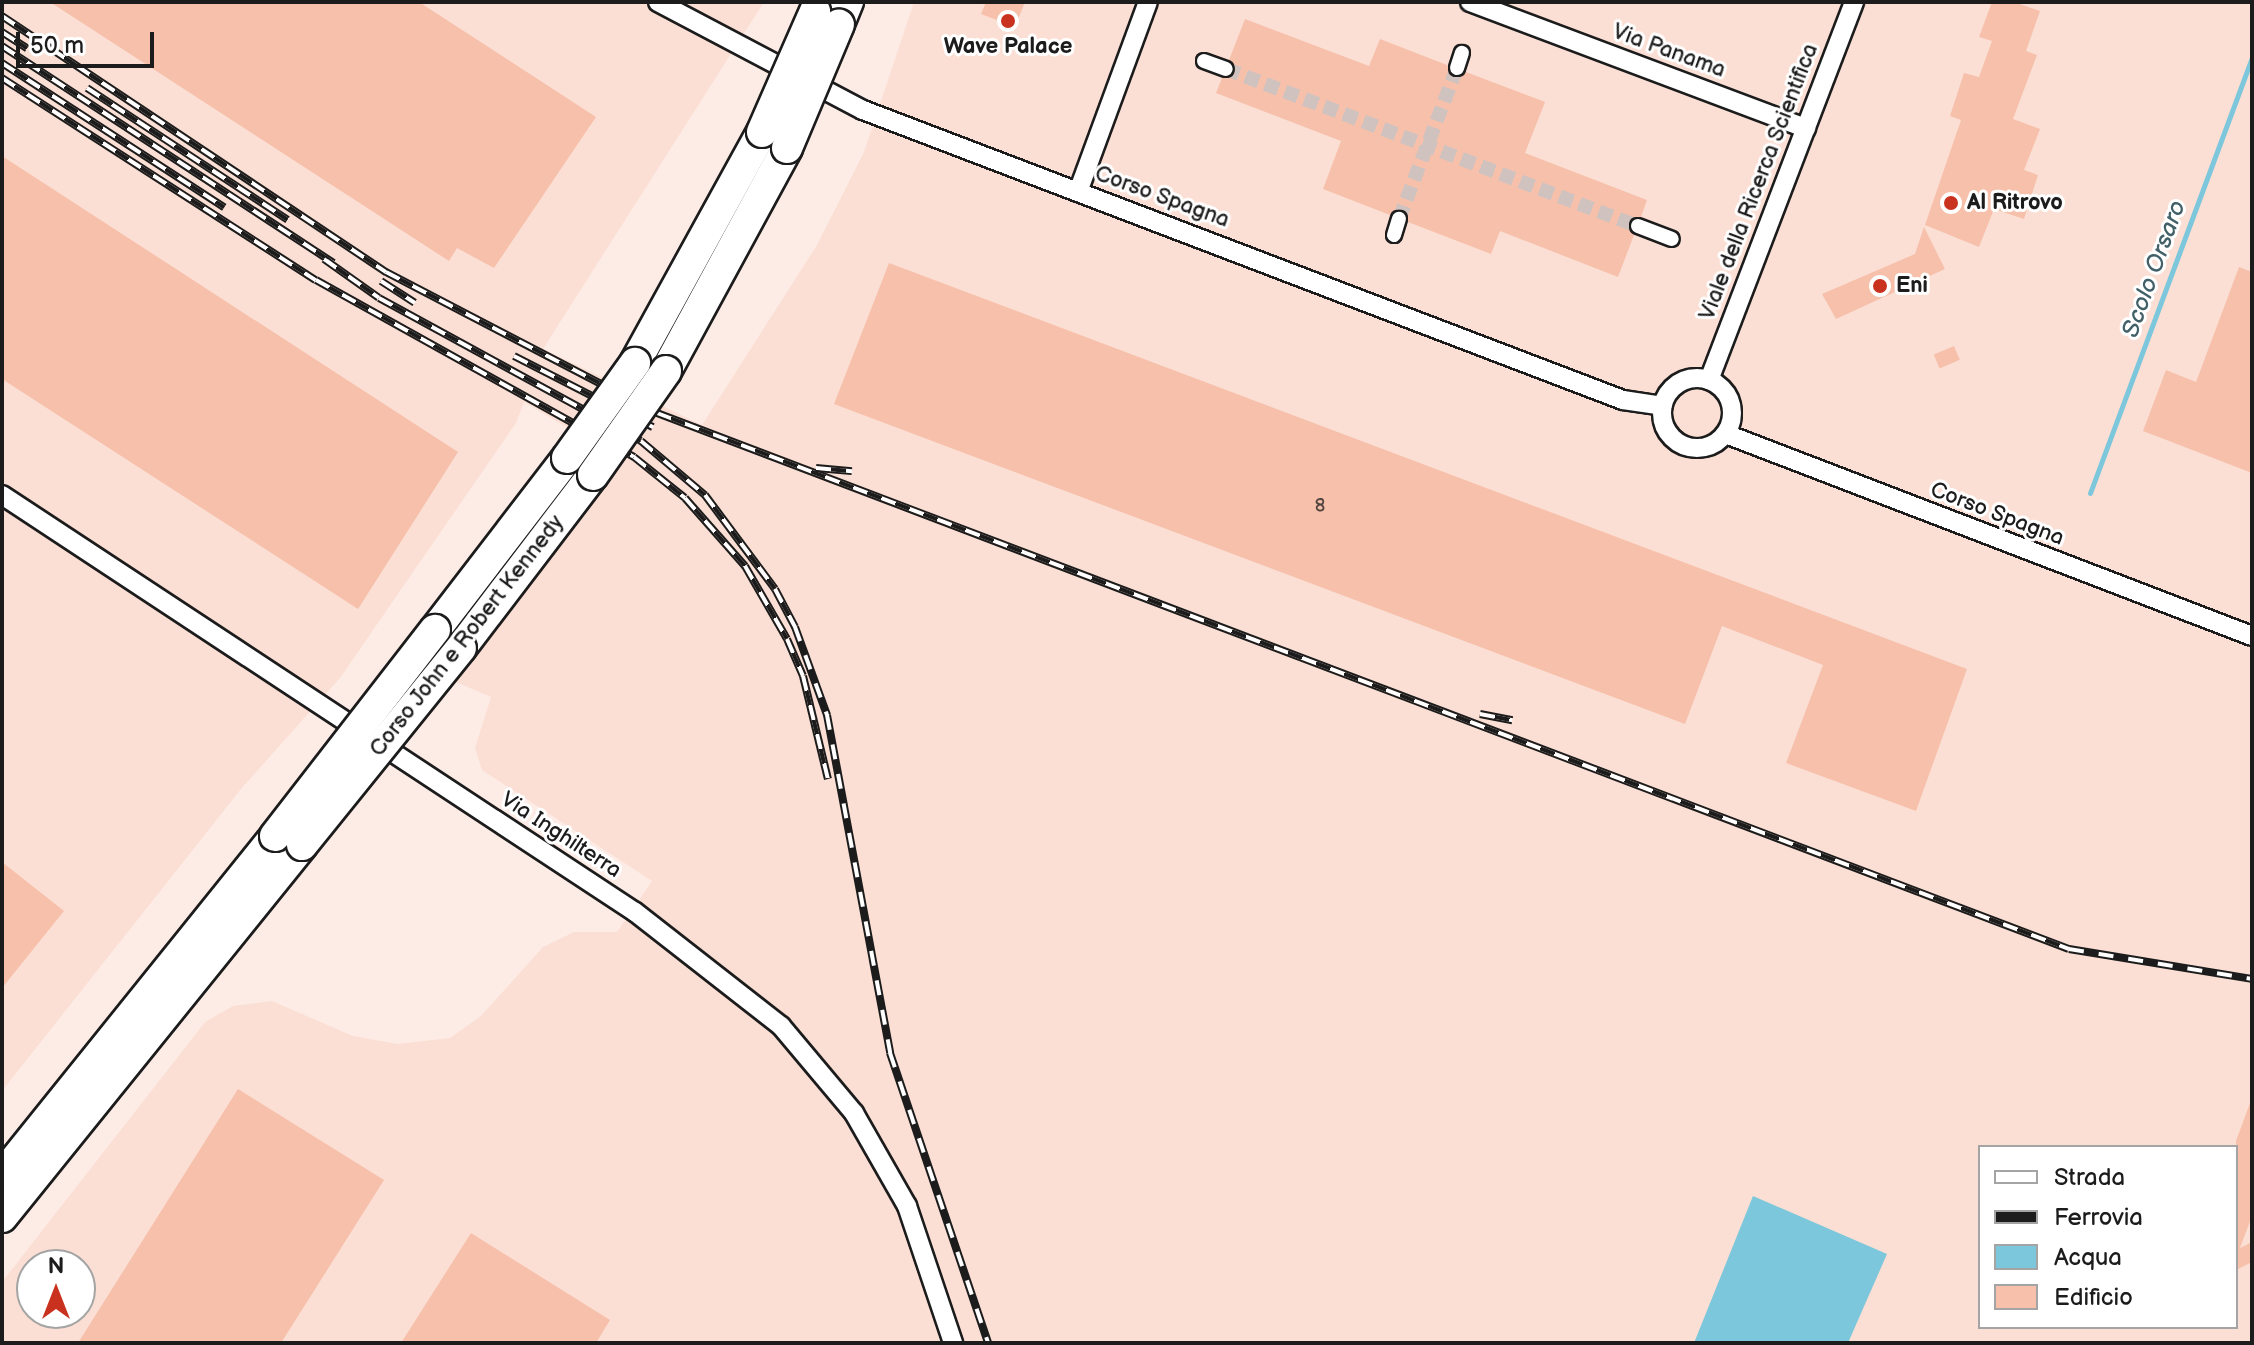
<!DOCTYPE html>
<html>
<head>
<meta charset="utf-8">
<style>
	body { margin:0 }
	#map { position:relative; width:2254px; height:1345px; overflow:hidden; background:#fdece6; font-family:"Balsamiq Sans",sans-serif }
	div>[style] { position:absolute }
	.built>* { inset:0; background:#fbdfd4 }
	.water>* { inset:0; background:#7cc7db }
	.stream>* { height:5px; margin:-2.5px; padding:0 2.5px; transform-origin:2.5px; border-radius:2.5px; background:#7cc7db }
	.building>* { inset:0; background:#f7c0ab; transform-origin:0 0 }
	.pedestrian-tunnel>* { height:14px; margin-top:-7px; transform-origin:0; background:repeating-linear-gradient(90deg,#d0c2be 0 14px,transparent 0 21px) }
	.roads { filter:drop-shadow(2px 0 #1c1c1c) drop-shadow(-2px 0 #1c1c1c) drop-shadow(0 2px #1c1c1c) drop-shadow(0 -2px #1c1c1c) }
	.pedestrian>* { height:14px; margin:-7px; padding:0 7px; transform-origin:7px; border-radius:7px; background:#fff }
	.minor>* { height:18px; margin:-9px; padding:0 9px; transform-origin:9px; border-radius:9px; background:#fff }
	.minor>.ring { margin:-9px; padding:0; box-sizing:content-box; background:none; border:18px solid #fff; border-radius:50% }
	.trunk>* { height:30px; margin:-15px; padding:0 15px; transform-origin:15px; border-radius:15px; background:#fff }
	.rail>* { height:8px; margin-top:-4px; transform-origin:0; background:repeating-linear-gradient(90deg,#fff 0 15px,#1c1c1c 0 30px); box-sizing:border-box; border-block:2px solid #1c1c1c }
	.bridges { filter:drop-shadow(2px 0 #1c1c1c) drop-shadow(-2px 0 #1c1c1c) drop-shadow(0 2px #1c1c1c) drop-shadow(0 -2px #1c1c1c) }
	.trunk-bridge>* { height:30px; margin:-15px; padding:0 15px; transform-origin:15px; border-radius:15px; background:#fff }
	.dots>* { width:22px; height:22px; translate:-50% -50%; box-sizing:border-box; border:4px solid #fff; border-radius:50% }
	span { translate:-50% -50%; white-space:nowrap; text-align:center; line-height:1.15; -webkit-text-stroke:6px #fff; paint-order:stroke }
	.number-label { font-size:18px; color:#534540 }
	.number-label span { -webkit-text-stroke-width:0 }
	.poi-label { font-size:22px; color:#1c1c1c; font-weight:700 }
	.left { translate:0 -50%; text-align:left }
	.street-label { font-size:22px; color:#1c1c1c }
	.water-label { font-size:24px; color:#426068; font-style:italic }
	.frame { position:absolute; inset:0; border:4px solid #1c1c1c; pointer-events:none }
	.legend { position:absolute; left:1978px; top:1145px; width:260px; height:184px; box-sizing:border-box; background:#fff; border:2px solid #a4a4a4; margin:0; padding:10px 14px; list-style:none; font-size:24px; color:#1c1c1c }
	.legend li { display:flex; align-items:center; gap:16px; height:40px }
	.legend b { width:40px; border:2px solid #a4a4a4 }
	.north { position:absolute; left:16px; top:1249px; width:80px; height:80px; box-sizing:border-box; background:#fff; border:2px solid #a4a4a4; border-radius:50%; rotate:0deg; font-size:22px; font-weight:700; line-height:32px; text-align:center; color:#1c1c1c }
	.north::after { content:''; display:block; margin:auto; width:28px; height:36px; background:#c8321e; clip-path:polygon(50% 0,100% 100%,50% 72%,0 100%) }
	.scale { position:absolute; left:16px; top:32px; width:138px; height:36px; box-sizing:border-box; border:4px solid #1c1c1c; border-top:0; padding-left:10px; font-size:24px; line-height:28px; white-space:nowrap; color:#1c1c1c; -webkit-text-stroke:6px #fff; paint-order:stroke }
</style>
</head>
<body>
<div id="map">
	<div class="built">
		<div style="clip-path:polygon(evenodd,2px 2px,764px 2px,543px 349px,702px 425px,817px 245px,864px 152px,914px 2px,2252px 2px,2252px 1343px,2px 1343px,2px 1282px,205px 1022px,233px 1006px,272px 1001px,353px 1036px,398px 1044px,450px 1038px,481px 1016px,543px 947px,574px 932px,617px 932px,652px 881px,482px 770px,475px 748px,491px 697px,444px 677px,610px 453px,524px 402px,516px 423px,340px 678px,241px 789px,2px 1091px,2px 2px,1980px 1147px,2236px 1147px,2236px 1327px,1980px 1327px,1980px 1147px,2px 2px,32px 1265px,80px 1265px,80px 1313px,32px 1313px,32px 1265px)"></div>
	</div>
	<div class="water">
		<div style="clip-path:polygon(1753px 1196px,1887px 1254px,1848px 1343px,1694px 1343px)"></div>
	</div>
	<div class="stream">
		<div style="left:2090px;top:493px;width:465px;rotate:-69.6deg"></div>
	</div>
	<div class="building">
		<div style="clip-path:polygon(50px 2px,419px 2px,596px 117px,494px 268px,457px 248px,449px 261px)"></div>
		<div style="clip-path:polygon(986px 2px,1025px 2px,1015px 27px,981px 14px)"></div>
		<div style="clip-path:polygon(1992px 2px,2014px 2px,2040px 11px,2026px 51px,2037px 55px,2013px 119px,2040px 129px,2024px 170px,2038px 175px,2024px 219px,1994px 209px,1979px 247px,1925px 225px,1961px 120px,1950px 116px,1964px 73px,1979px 77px,1992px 41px,1979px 37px)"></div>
		<div style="clip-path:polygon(1245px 19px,1369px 66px,1380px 39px,1447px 65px,1453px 77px,1466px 72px,1545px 102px,1525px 153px,1647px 200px,1641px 217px,1628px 223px,1634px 235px,1618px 277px,1500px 231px,1491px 254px,1408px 222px,1403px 210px,1390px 215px,1323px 189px,1341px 141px,1216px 93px,1222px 78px,1235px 73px,1229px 60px)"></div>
		<div style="clip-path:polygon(2px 156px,458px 452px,358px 609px,2px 379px)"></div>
		<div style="clip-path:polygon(1924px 227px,1945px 269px,1836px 319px,1822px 294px,1915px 254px)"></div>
		<div style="clip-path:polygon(889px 263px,1967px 669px,1916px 811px,1786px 763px,1823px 665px,1722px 626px,1685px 724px,834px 404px)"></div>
		<div style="clip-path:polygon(2239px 267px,2252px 272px,2252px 473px,2143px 431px,2166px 370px,2196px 382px)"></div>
		<div style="left:1954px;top:346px;width:15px;height:22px;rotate:67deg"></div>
		<div style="clip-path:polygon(2px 862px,64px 911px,2px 988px)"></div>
		<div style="clip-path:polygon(238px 1089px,384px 1180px,281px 1343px,78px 1343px)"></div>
		<div style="clip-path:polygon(2250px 1103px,2252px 1216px,2240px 1248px,2252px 1242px,2252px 1262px,2236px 1270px,2236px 1141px)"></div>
		<div style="clip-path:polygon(471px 1233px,610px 1320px,596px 1343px,401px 1343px)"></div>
	</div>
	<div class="pedestrian-tunnel">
		<div style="left:1226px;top:69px;width:441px;rotate:20.9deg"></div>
		<div style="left:1399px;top:219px;width:162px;rotate:-69deg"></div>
	</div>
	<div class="roads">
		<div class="pedestrian">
			<div style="left:1204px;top:61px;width:23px;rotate:20deg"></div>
			<div style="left:1457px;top:68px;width:16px;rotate:-72deg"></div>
			<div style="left:1638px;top:226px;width:36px;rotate:21deg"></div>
			<div style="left:1394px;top:235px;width:17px;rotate:-73deg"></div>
		</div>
		<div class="minor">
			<div style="left:658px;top:2px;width:232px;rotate:27.8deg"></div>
			<div style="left:863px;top:110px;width:813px;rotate:20.89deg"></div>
			<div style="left:1623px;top:400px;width:40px;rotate:8.5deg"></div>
			<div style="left:1470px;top:2px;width:359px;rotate:20.6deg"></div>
			<div style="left:1078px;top:192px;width:202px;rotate:-69.8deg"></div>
			<div class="ring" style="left:1662px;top:378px;width:52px;height:52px"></div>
			<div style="left:1709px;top:380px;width:405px;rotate:-69deg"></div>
			<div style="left:1726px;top:434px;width:563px;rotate:21.01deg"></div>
			<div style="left:2px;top:495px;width:758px;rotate:33.38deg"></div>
			<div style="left:635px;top:912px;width:185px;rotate:38deg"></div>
			<div style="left:781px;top:1026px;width:114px;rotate:50deg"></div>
			<div style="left:854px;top:1113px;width:107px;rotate:60.3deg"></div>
			<div style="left:907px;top:1206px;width:145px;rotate:71.4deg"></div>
		</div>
		<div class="trunk">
			<div style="left:839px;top:24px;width:24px;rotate:-68deg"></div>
			<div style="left:635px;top:363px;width:264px;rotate:-61.2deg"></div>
			<div style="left:666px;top:371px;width:254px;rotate:-61.5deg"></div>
			<div style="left:435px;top:630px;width:217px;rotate:-52.5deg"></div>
			<div style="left:461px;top:648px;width:218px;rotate:-52.7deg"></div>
			<div style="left:2px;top:1176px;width:436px;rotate:-51.2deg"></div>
			<div style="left:2px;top:1217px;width:478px;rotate:-51.1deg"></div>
		</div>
	</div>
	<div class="rail">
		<div style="left:2px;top:16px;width:462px;rotate:33.7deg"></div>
		<div style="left:386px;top:272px;width:305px;rotate:27.5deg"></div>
		<div style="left:657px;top:413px;width:1510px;rotate:20.79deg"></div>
		<div style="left:2069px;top:949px;width:185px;rotate:9.3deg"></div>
		<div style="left:2px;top:32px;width:30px;rotate:33deg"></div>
		<div style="left:2px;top:46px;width:396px;rotate:33.2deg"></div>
		<div style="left:2px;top:63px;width:265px;rotate:33deg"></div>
		<div style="left:2px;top:78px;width:373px;rotate:32.8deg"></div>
		<div style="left:316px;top:280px;width:364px;rotate:29.1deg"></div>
		<div style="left:634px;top:457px;width:65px;rotate:38.8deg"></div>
		<div style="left:685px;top:498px;width:91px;rotate:48.6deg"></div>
		<div style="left:745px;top:566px;width:84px;rotate:60.1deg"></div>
		<div style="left:787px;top:639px;width:40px;rotate:66.6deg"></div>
		<div style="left:803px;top:676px;width:106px;rotate:76.4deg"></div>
		<div style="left:87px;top:88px;width:240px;rotate:33.3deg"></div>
		<div style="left:324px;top:259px;width:67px;rotate:35.3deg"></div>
		<div style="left:379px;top:298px;width:298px;rotate:28.6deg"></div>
		<div style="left:641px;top:441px;width:84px;rotate:40.2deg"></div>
		<div style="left:705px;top:495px;width:117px;rotate:53.3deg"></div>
		<div style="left:775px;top:589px;width:43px;rotate:62.2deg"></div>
		<div style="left:795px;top:627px;width:94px;rotate:70deg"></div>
		<div style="left:827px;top:715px;width:344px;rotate:79.4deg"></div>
		<div style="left:890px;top:1053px;width:306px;rotate:71.3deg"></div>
		<div style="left:381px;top:281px;width:40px;rotate:32.9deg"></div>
		<div style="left:514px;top:356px;width:156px;rotate:27.1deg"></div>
		<div style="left:816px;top:468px;width:36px;rotate:5deg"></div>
		<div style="left:1480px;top:714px;width:33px;rotate:11deg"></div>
	</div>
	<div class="bridges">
		<div class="trunk-bridge">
			<div style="left:762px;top:132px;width:132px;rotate:-66.3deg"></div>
			<div style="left:787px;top:148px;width:134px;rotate:-67.2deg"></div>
			<div style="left:567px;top:458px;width:117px;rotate:-54.4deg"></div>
			<div style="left:593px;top:475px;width:127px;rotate:-54.9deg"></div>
			<div style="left:275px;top:836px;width:261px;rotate:-52.2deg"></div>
			<div style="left:302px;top:845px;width:253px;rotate:-51.1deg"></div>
		</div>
	</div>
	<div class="dots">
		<div style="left:1008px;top:21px;background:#c8321e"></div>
		<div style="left:1951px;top:203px;background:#c8321e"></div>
		<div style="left:1880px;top:286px;background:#c8321e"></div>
	</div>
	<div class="number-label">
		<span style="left:1320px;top:506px">8</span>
	</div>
	<div class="poi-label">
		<span style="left:1008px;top:47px">Wave Palace</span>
		<span class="left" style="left:1967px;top:203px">Al Ritrovo</span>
		<span class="left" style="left:1896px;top:286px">Eni</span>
	</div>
	<div class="street-label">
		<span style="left:1669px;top:51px;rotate:20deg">Via Panama</span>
		<span style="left:1759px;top:182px;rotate:-69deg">Viale della Ricerca Scientifica</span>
		<span style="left:1162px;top:197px;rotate:20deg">Corso Spagna</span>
		<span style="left:1997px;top:514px;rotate:21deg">Corso Spagna</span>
		<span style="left:467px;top:636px;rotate:-52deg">Corso John e Robert Kennedy</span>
		<span style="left:561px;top:835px;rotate:33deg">Via Inghilterra</span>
	</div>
	<div class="water-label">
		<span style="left:2154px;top:269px;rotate:-70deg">Scolo Orsaro</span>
	</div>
	<div class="frame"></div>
	<ul class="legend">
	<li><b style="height:10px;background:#fff"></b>Strada</li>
	<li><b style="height:10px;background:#1c1c1c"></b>Ferrovia</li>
	<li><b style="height:22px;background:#7cc7db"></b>Acqua</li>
	<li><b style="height:22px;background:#f7c0ab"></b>Edificio</li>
	</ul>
	<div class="north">N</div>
	<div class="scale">50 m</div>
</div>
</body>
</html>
